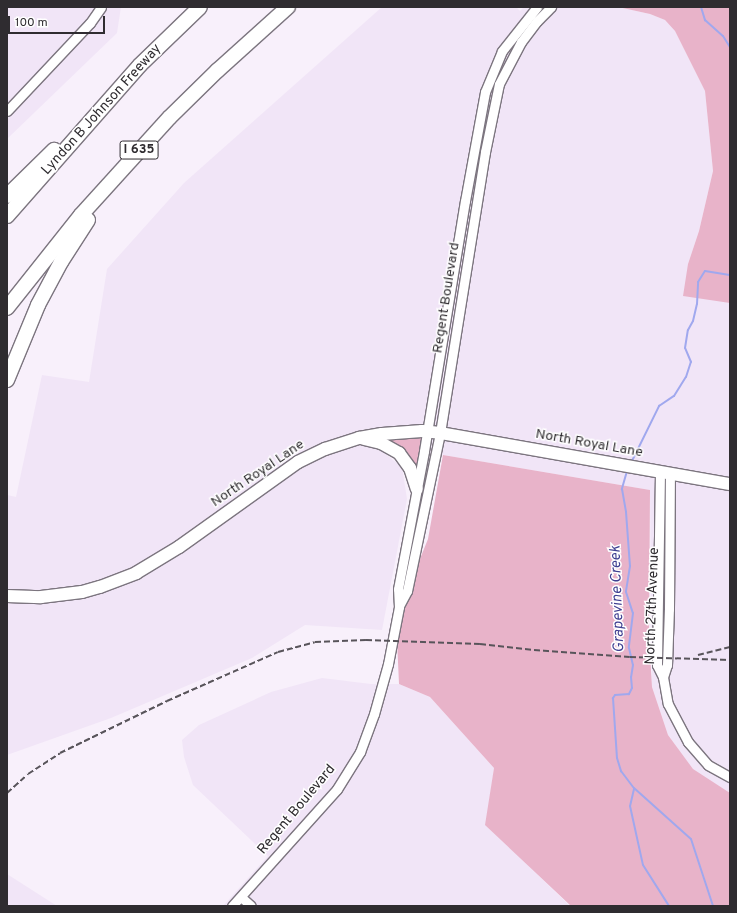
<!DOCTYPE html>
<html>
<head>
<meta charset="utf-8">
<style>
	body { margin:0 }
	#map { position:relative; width:737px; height:913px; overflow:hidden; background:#f8f0fb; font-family:Overpass,sans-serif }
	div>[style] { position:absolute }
	.built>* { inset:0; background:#f1e5f7 }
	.green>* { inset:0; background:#e8b3c9 }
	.stream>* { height:2px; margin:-1px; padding:0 1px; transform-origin:1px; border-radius:1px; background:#a0a8ee }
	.roads { filter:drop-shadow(1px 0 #7c757f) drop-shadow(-1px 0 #7c757f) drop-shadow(0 1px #7c757f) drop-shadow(0 -1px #7c757f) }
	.minor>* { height:9px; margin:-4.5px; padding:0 4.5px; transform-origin:4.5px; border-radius:4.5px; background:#fff }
	.major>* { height:12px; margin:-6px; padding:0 6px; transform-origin:6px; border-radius:6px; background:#fff }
	.highway>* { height:14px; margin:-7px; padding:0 7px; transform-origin:7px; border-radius:7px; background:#fff }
	.rail>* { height:2px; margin-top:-1px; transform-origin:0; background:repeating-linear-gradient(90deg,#58545a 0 6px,transparent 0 9px) }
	span { translate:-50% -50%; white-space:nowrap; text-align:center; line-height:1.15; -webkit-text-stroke:3px #fff; paint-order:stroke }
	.shield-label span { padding:1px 3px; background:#fff; border:1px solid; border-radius:3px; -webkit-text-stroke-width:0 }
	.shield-label { font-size:13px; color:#2f2c30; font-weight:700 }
	.street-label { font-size:14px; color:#2f2c30 }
	.water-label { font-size:15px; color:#3f3f91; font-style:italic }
	.frame { position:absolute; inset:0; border:8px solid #2f2c30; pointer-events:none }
	.scale { position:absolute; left:8px; top:16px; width:97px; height:18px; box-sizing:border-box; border:2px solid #2f2c30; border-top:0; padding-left:5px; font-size:12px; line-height:14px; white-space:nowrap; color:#2f2c30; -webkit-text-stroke:3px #fff; paint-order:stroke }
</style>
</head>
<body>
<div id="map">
	<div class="built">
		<div style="clip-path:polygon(7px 7px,121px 7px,117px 33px,7px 139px)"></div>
		<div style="clip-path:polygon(382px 7px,516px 7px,520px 11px,524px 7px,618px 7px,650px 14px,665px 20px,675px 31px,705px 91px,713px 171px,699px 231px,688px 264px,730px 303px,730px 793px,693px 770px,668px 735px,652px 687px,650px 490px,443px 455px,379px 449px,402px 467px,407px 499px,382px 630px,305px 625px,252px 658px,111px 718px,7px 755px,7px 495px,16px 497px,42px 375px,89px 382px,107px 269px,184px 183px)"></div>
		<div style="clip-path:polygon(322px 678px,371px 684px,399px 684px,430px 697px,494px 768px,486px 825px,570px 906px,223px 906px,268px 856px,193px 785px,184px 757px,182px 740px,199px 725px,271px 692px)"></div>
		<div style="clip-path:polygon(7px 874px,57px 906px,7px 906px)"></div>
	</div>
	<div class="green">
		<div style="clip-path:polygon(618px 7px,730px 7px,730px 303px,683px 296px,688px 264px,699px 231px,713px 171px,705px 91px,675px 31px,665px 20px,650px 14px)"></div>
		<div style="clip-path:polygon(421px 437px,423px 438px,417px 470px,381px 440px)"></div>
		<div style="clip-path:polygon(443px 455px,650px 490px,649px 636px,652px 687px,668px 735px,693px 769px,730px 793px,730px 906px,571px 906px,485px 825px,494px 768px,430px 697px,399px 684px,396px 618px,428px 539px)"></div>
	</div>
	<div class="stream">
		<div style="left:701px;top:7px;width:14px;rotate:73deg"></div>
		<div style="left:705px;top:20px;width:24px;rotate:42deg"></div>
		<div style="left:723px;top:36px;width:13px;rotate:58deg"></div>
		<div style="left:631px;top:463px;width:64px;rotate:-63.8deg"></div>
		<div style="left:659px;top:406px;width:18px;rotate:-34deg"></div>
		<div style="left:674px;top:396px;width:22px;rotate:-58deg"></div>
		<div style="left:686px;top:377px;width:16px;rotate:-72deg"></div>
		<div style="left:691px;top:362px;width:15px;rotate:-113deg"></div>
		<div style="left:685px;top:348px;width:18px;rotate:-81deg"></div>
		<div style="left:688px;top:330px;width:10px;rotate:-61deg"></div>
		<div style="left:693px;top:321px;width:17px;rotate:-77deg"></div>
		<div style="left:697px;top:304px;width:22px;rotate:-87deg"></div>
		<div style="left:698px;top:282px;width:13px;rotate:-58deg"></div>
		<div style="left:705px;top:271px;width:25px;rotate:9deg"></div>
		<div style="left:627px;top:471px;width:19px;rotate:106deg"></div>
		<div style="left:622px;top:489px;width:23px;rotate:80deg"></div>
		<div style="left:626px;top:512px;width:54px;rotate:85.8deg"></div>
		<div style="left:630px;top:566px;width:26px;rotate:99deg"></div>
		<div style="left:626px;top:592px;width:22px;rotate:72deg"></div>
		<div style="left:633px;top:613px;width:35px;rotate:97deg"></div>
		<div style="left:629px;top:648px;width:17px;rotate:77deg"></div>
		<div style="left:633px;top:665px;width:12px;rotate:99deg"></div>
		<div style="left:631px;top:677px;width:11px;rotate:85deg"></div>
		<div style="left:632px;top:688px;width:7px;rotate:117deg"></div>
		<div style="left:629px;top:694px;width:14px;rotate:176deg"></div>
		<div style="left:615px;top:695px;width:4px;rotate:124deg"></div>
		<div style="left:613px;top:698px;width:60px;rotate:86.2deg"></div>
		<div style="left:617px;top:758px;width:14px;rotate:73deg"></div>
		<div style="left:621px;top:771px;width:21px;rotate:53deg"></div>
		<div style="left:634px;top:788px;width:76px;rotate:41.8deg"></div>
		<div style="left:691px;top:839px;width:71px;rotate:71.8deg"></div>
		<div style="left:634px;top:789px;width:17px;rotate:103deg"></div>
		<div style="left:630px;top:806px;width:60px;rotate:77.6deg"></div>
		<div style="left:643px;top:865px;width:49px;rotate:57.6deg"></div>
	</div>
	<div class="roads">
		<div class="minor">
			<div style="left:7px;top:111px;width:121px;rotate:-46.7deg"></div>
			<div style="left:90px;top:23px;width:19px;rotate:-55deg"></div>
			<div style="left:660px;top:472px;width:193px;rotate:90.9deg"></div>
			<div style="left:657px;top:665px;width:13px;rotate:63deg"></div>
			<div style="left:663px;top:677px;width:27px;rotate:80deg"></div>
			<div style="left:668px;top:704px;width:43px;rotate:62.2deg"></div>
			<div style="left:688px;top:742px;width:30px;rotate:49deg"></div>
			<div style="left:708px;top:765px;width:25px;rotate:29deg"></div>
			<div style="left:399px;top:606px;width:17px;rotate:-62deg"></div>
			<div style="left:407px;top:591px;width:161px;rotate:-78.2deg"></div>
			<div style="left:440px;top:433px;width:285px;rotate:-80.9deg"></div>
			<div style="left:485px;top:152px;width:69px;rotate:-78.4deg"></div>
			<div style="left:499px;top:84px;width:47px;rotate:-62.4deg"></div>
			<div style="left:521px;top:42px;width:26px;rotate:-53deg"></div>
			<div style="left:537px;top:21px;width:20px;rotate:-45deg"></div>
			<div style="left:663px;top:677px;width:13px;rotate:-72deg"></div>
			<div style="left:667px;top:665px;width:56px;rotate:-88deg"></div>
			<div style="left:669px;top:609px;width:135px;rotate:-89.6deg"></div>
			<div style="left:241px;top:897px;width:13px;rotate:42deg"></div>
			<div style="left:232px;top:906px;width:157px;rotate:-48.1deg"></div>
			<div style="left:337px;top:789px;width:44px;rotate:-58.1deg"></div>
			<div style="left:360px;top:752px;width:40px;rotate:-69.8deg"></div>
			<div style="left:374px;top:714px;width:52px;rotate:-74.4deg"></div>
			<div style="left:388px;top:664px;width:58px;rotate:-79.1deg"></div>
			<div style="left:399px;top:607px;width:18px;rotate:-93deg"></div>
			<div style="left:398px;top:589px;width:140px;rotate:-79.3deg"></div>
			<div style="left:424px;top:451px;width:253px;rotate:-80.7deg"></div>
			<div style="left:465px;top:201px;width:111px;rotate:-79.6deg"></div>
			<div style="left:485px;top:92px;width:44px;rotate:-67.5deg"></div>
			<div style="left:502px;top:51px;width:56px;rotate:-51.5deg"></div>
		</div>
		<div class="major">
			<div style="left:364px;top:439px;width:17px;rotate:13deg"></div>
			<div style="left:381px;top:443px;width:21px;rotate:29deg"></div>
			<div style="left:399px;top:453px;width:19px;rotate:54deg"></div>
			<div style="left:410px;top:468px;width:22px;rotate:72deg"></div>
			<div style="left:7px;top:596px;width:34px;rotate:2deg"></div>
			<div style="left:41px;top:597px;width:41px;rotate:-7deg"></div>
			<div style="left:82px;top:592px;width:19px;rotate:-16deg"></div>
			<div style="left:100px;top:587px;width:39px;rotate:-21deg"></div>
			<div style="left:136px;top:573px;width:50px;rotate:-31.2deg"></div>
			<div style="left:179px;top:547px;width:146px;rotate:-35.5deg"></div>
			<div style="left:298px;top:462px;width:30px;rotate:-26deg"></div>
			<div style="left:325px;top:449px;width:36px;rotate:-18deg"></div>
			<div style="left:359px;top:438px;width:23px;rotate:-10deg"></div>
			<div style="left:382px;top:434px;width:40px;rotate:-4.3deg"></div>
			<div style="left:422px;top:431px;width:18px;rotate:6deg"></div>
			<div style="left:440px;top:433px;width:294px;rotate:10deg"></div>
		</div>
		<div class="highway">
			<div style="left:7px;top:196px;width:66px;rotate:-44.4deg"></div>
			<div style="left:7px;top:216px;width:201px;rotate:-48.6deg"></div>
			<div style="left:140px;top:65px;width:83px;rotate:-44deg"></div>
			<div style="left:7px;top:308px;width:119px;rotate:-51.5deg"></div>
			<div style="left:81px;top:215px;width:132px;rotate:-47.8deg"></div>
			<div style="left:170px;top:117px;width:67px;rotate:-44.4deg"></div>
			<div style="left:218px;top:70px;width:94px;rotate:-42deg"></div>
			<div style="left:7px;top:380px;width:81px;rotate:-67.5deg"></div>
			<div style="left:38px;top:305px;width:49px;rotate:-61.9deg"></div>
			<div style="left:61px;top:262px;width:50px;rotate:-57.3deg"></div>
		</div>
	</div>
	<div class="rail">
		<div style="left:698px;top:655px;width:33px;rotate:-14deg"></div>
		<div style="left:7px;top:793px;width:28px;rotate:-42deg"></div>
		<div style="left:28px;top:774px;width:38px;rotate:-33deg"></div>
		<div style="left:60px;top:753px;width:119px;rotate:-25.9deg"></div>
		<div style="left:167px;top:701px;width:121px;rotate:-23.8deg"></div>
		<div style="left:278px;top:652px;width:38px;rotate:-15deg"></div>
		<div style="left:315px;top:642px;width:51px;rotate:-2.2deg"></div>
		<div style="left:366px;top:640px;width:114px;rotate:2deg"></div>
		<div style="left:480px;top:644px;width:54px;rotate:6.3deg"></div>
		<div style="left:534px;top:650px;width:96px;rotate:4.2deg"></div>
		<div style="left:630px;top:657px;width:100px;rotate:1.7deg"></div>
	</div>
	<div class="shield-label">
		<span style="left:139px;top:150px">I 635</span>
	</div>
	<div class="street-label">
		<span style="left:102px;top:110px;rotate:-48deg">Lyndon B Johnson Freeway</span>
		<span style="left:447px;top:298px;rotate:-81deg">Regent Boulevard</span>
		<span style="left:589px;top:444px;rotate:10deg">North Royal Lane</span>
		<span style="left:258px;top:474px;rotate:-34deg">North Royal Lane</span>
		<span style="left:653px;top:606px;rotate:-88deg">North 27th Avenue</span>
		<span style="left:297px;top:810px;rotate:-50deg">Regent Boulevard</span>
	</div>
	<div class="water-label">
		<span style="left:618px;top:599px;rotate:-92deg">Grapevine Creek</span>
	</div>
	<div class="frame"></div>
	<div class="scale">100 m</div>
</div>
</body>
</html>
